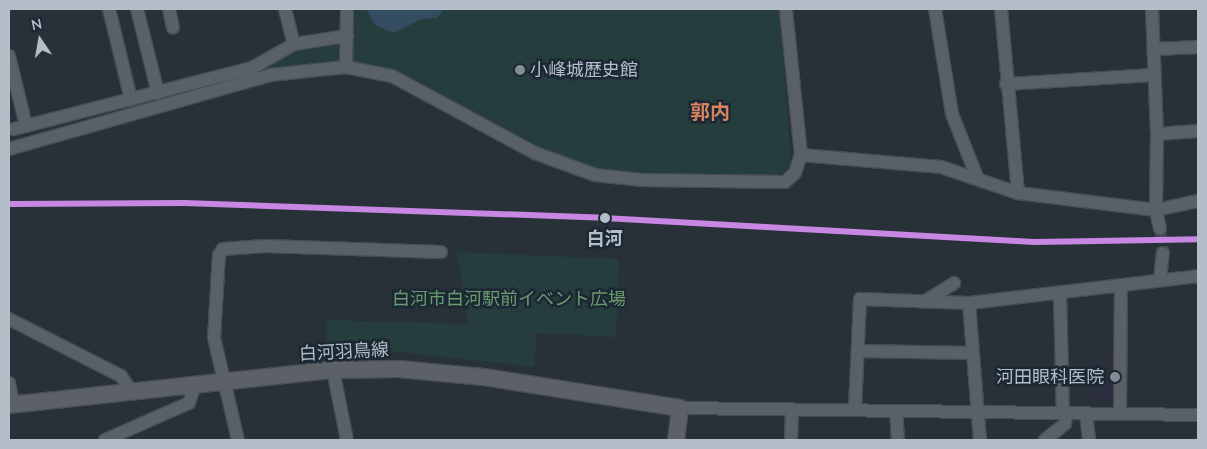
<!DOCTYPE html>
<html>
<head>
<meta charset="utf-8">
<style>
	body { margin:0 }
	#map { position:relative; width:1207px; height:449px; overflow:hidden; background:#293138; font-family:"Nunito Sans","Noto Sans JP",sans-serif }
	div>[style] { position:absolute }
	.medical>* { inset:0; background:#2e2f3e }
	.green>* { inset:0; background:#263d3e }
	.water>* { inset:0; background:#354d61 }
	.minor-tunnel>* { height:12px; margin-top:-6px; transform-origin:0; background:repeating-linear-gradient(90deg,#3e464e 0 12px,transparent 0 18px) }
	.roads { filter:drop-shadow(1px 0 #474d53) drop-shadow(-1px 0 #474d53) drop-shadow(0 1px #474d53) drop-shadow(0 -1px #474d53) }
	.minor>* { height:12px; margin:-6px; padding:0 6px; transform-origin:6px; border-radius:6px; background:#596066 }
	.major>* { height:16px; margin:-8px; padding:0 8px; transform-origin:8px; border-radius:8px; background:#5c6167 }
	.rail-1>* { height:6px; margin:-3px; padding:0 3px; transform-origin:3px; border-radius:3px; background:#c787e3 }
	.dots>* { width:14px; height:14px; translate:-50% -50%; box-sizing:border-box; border:2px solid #1c2833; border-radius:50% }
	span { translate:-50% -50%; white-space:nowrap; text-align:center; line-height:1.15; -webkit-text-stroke:5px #1c2833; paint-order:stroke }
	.poi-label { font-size:18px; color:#b3bec9 }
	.left { translate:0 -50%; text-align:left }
	.right { translate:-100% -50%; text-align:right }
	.stop-label { font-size:18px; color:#b3bec9; font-weight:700 }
	.park-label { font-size:18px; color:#699b6e }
	.street-label { font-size:18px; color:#b3bec9 }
	.quarter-label { font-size:20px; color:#d8845f; font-weight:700 }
	.frame { position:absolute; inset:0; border:10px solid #b3bec9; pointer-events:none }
	.north { position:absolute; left:15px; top:15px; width:50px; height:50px; -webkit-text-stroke:4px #1c2833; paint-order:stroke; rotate:348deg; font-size:14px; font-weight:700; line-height:20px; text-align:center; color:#b3bec9 }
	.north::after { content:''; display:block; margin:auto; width:18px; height:22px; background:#b3bec9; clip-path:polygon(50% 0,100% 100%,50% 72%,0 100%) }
</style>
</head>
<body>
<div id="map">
	<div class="medical">
		<div style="clip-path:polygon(1097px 356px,1118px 356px,1117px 401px,1094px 402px,1095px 384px,1111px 383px,1113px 372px,1107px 364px,1095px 364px)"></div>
	</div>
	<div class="green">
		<div style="clip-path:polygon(350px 9px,780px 9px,791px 162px,780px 176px,644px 175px,598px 170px,567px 161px,390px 69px,354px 63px,349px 57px)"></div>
		<div style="clip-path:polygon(342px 38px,343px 58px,338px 61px,274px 69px,272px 62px,299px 46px)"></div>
		<div style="clip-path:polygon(457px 252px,619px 259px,616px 337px,536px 333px,535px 367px,390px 351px,326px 352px,327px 320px,468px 324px)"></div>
	</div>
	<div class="water">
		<div style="clip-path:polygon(366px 9px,444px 9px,437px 18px,421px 19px,394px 33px,375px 25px)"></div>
	</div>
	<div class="minor-tunnel">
		<div style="left:1160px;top:229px;width:24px;rotate:83deg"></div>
	</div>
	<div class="roads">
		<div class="minor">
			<div style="left:109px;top:9px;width:93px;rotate:76.3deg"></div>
			<div style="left:137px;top:9px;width:87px;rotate:76deg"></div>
			<div style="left:169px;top:9px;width:19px;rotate:78deg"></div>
			<div style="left:285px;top:9px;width:36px;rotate:76deg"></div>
			<div style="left:935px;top:9px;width:106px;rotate:80.8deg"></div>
			<div style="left:952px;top:114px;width:68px;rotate:68.4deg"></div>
			<div style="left:1001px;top:9px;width:185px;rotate:84.7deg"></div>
			<div style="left:1152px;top:9px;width:125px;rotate:87.7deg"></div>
			<div style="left:1157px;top:134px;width:76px;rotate:90.8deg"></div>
			<div style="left:1156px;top:210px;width:19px;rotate:78deg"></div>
			<div style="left:1155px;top:49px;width:43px;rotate:-2.7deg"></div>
			<div style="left:9px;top:56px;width:72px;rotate:76.3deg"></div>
			<div style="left:346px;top:67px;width:58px;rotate:-89deg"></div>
			<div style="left:1006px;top:84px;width:149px;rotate:-3.5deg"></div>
			<div style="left:14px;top:129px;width:246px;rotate:-14.4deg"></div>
			<div style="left:252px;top:68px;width:48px;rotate:-29.7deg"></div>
			<div style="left:294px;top:44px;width:54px;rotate:-8.6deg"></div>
			<div style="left:1157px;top:134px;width:41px;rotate:-4.2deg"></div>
			<div style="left:9px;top:149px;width:271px;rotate:-15.8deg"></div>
			<div style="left:270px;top:75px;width:76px;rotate:-6deg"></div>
			<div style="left:346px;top:67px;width:47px;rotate:11.1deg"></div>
			<div style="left:392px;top:76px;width:162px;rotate:28.3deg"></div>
			<div style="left:535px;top:153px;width:64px;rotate:20.1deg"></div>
			<div style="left:595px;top:175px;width:47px;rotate:6.1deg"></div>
			<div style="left:642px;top:180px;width:143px;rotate:0.8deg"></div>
			<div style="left:785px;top:182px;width:13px;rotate:-42deg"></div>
			<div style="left:795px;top:173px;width:19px;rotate:-72deg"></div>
			<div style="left:801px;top:155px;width:147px;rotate:-95.9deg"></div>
			<div style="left:801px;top:155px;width:141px;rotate:4.9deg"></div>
			<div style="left:941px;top:167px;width:81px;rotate:18.7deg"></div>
			<div style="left:1018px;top:193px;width:139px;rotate:7deg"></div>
			<div style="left:1156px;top:210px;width:43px;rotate:-12.1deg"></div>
			<div style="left:1160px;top:280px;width:27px;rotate:-84deg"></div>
			<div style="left:1060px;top:294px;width:119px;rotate:88.6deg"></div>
			<div style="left:927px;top:300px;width:32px;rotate:-32deg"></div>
			<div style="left:9px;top:319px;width:126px;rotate:27deg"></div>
			<div style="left:121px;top:376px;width:18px;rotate:56deg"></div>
			<div style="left:858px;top:351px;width:115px;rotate:1deg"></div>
			<div style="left:333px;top:370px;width:71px;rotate:78.7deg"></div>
			<div style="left:9px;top:383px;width:21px;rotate:79deg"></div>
			<div style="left:680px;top:408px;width:518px;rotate:0.77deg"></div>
			<div style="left:855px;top:409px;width:110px;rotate:-87.4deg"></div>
			<div style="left:860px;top:299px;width:109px;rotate:2.1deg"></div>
			<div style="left:896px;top:411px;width:29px;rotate:86deg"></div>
			<div style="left:1086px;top:414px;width:26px;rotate:83deg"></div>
			<div style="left:1120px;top:414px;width:129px;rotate:-89.6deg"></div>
			<div style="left:105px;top:440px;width:92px;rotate:-23.8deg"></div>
			<div style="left:189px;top:403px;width:20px;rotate:-72deg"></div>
			<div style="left:238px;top:440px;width:105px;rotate:-103.2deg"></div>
			<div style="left:214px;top:338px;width:83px;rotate:-86.6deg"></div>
			<div style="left:219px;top:255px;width:7px;rotate:-56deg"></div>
			<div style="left:223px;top:249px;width:42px;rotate:-4.1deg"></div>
			<div style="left:265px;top:246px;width:176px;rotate:2deg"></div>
			<div style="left:791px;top:440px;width:31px;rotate:-88deg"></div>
			<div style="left:980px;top:440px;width:137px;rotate:-94.6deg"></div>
			<div style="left:969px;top:303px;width:231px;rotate:-6.7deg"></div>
			<div style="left:1045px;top:440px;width:26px;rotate:-39deg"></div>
			<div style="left:1065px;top:424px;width:11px;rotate:-85deg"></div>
		</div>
		<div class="major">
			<div style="left:9px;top:405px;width:326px;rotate:-6.2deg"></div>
			<div style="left:333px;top:370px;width:66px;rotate:-0.9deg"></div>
			<div style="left:399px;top:369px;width:85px;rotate:5.4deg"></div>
			<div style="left:484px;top:377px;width:198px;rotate:9deg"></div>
			<div style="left:680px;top:408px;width:32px;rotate:97deg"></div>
		</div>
	</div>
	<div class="rail-1">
		<div style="left:9px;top:204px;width:175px;rotate:-0.3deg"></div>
		<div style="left:184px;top:203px;width:420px;rotate:2deg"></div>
		<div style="left:604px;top:218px;width:431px;rotate:3.2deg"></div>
		<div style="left:1034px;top:242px;width:164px;rotate:-1deg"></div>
	</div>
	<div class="dots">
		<div style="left:520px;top:70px;background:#838d96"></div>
		<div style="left:605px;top:218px;background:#b3bec9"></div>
		<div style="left:1115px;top:377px;background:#838d96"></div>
	</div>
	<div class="poi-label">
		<span class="left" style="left:530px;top:70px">小峰城歴史館</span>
		<span class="right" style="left:1104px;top:377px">河田眼科医院</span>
	</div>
	<div class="stop-label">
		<span style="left:605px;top:239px">白河</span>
	</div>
	<div class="park-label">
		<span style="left:509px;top:299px">白河市白河駅前イベント広場</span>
	</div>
	<div class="street-label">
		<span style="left:344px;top:352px;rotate:-3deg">白河羽鳥線</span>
	</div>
	<div class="quarter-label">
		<span style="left:710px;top:112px">郭内</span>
	</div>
	<div class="frame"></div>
	<div class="north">N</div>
</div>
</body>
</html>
